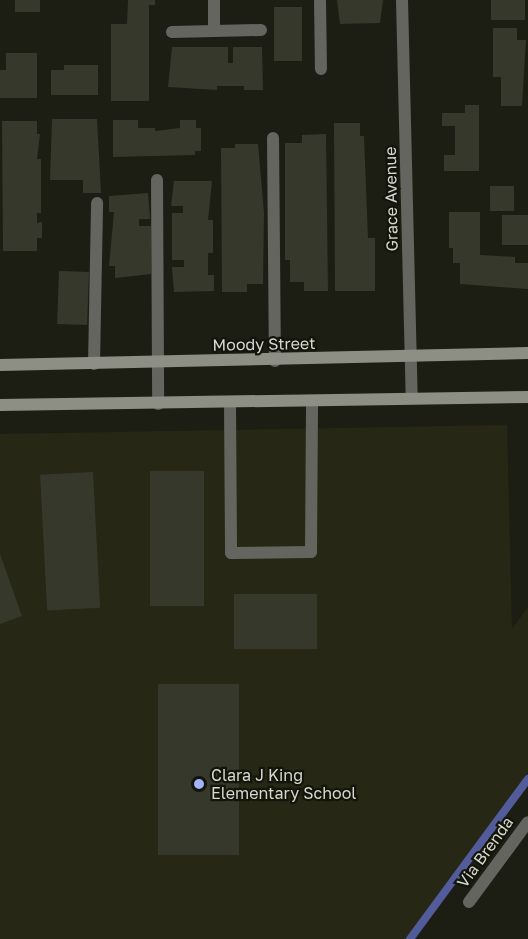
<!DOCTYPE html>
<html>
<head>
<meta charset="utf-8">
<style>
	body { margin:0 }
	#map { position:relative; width:528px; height:939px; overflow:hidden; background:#1d1e13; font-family:"Golos Text",sans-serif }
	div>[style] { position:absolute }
	.built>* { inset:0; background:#262715 }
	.stream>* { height:8px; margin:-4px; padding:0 4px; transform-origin:4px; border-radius:4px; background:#525c9b }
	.building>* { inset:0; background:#37382c; transform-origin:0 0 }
	.service>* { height:12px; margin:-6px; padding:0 6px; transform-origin:6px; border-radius:6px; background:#64655f }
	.minor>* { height:12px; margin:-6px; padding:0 6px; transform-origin:6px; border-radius:6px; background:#64655f }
	.secondary>* { height:12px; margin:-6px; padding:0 6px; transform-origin:6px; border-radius:6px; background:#8d8e84 }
	.dots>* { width:16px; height:16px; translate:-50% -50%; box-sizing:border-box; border:3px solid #14150a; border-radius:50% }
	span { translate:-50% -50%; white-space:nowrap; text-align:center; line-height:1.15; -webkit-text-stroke:4.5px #14150a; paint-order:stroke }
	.street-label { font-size:16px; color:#d6d7cf }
	.poi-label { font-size:16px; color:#d6d7cf }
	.left { translate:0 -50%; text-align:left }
</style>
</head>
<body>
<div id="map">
	<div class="built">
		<div style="clip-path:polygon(507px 425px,512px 629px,528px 607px,528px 772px,406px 939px,0 939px,0 434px)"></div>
	</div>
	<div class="stream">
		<div style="left:410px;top:939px;width:199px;rotate:-53.6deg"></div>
	</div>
	<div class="building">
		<div style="left:15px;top:0;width:25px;height:12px"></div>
		<div style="clip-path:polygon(128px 0,155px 0,155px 5px,149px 5px,149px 101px,111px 101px,111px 24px,127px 24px)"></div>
		<div style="clip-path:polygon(337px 0,383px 0,380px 23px,340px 24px)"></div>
		<div style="left:491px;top:0;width:34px;height:20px"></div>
		<div style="left:274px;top:7px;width:28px;height:54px"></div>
		<div style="clip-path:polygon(493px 28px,517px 28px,517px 40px,526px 40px,522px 106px,501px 106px,501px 77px,493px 77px)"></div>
		<div style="clip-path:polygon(172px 47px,228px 47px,228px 63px,233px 63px,233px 47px,262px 47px,263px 90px,244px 90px,244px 86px,217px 86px,217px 90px,168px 87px)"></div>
		<div style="clip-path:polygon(6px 53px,37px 53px,37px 98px,0 98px,0 70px,6px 70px)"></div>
		<div style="clip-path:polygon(64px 65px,98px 65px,98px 95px,51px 95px,51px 70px,64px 70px)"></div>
		<div style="clip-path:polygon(465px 105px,479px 105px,479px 171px,444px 171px,444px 155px,455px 155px,455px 126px,442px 126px,442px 113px,465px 113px)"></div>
		<div style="clip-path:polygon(52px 119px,97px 119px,101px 193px,83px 193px,83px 180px,50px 180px)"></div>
		<div style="clip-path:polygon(113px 120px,138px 120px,138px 128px,155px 128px,155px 131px,180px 128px,180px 120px,196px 120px,196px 128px,201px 128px,201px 151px,195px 151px,195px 155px,113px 157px)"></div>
		<div style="clip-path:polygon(2px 121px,37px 121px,37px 134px,40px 134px,37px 159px,41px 159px,41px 213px,37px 213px,37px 223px,42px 222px,42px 238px,37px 238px,37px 251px,3px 251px)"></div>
		<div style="clip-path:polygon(334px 123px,360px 123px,360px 136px,364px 136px,368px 238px,375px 238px,375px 291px,335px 291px)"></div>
		<div style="clip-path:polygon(326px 134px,328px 291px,304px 291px,304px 282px,290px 282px,290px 260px,285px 260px,285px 143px,302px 143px,302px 135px)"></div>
		<div style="clip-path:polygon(235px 144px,258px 144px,264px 213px,263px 284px,247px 284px,247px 292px,222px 292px,221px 148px,235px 148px)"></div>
		<div style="clip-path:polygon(174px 181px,212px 181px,208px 220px,213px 220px,213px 253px,208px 253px,208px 275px,214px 275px,214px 291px,174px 292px,172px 267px,184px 267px,184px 260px,172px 260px,172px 213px,183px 213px,183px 206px,171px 206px)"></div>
		<div style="left:490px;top:186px;width:24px;height:25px"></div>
		<div style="clip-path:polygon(148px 193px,150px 219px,139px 219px,139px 226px,151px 226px,151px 274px,115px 278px,115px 266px,109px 266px,114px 212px,109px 212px,109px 196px)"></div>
		<div style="clip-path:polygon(449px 212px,480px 212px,480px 255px,515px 257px,515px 263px,528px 263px,528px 289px,460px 284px,460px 263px,453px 263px,453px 248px,449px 248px)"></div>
		<div style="left:502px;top:215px;width:26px;height:30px"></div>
		<div style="left:59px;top:271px;width:30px;height:53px;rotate:2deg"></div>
		<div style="left:150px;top:471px;width:54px;height:135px"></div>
		<div style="left:93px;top:472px;width:136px;height:53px;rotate:87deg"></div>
		<div style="clip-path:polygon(0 554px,22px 616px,0 624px)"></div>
		<div style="left:234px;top:594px;width:83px;height:55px"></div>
		<div style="left:158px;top:684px;width:81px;height:171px"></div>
	</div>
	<div class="service">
		<div style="left:214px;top:0;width:31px;rotate:90deg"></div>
		<div style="left:320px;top:0;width:69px;rotate:89.2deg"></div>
		<div style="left:172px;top:32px;width:89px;rotate:-1.3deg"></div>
		<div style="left:273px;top:138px;width:223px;rotate:89.5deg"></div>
		<div style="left:157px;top:180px;width:224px;rotate:89.7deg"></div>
		<div style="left:94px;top:364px;width:161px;rotate:-88.9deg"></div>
		<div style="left:230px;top:403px;width:150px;rotate:89.6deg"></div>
		<div style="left:231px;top:553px;width:80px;rotate:-0.7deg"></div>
		<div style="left:311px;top:552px;width:151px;rotate:-89.6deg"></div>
		<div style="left:469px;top:902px;width:99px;rotate:-53.6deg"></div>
	</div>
	<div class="minor">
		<div style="left:402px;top:0;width:398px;rotate:88.6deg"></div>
	</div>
	<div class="secondary">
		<div style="left:0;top:365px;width:528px;rotate:-1.3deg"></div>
		<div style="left:0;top:405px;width:528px;rotate:-0.87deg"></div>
	</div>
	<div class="dots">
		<div style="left:199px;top:784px;background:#a3b2fd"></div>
	</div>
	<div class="street-label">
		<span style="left:391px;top:199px;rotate:-91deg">Grace Avenue</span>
		<span style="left:264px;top:344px;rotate:-1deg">Moody Street</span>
		<span style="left:485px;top:852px;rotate:-54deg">Via Brenda</span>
	</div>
	<div class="poi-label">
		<span class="left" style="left:211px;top:784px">Clara J King<br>Elementary School</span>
	</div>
</div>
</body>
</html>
